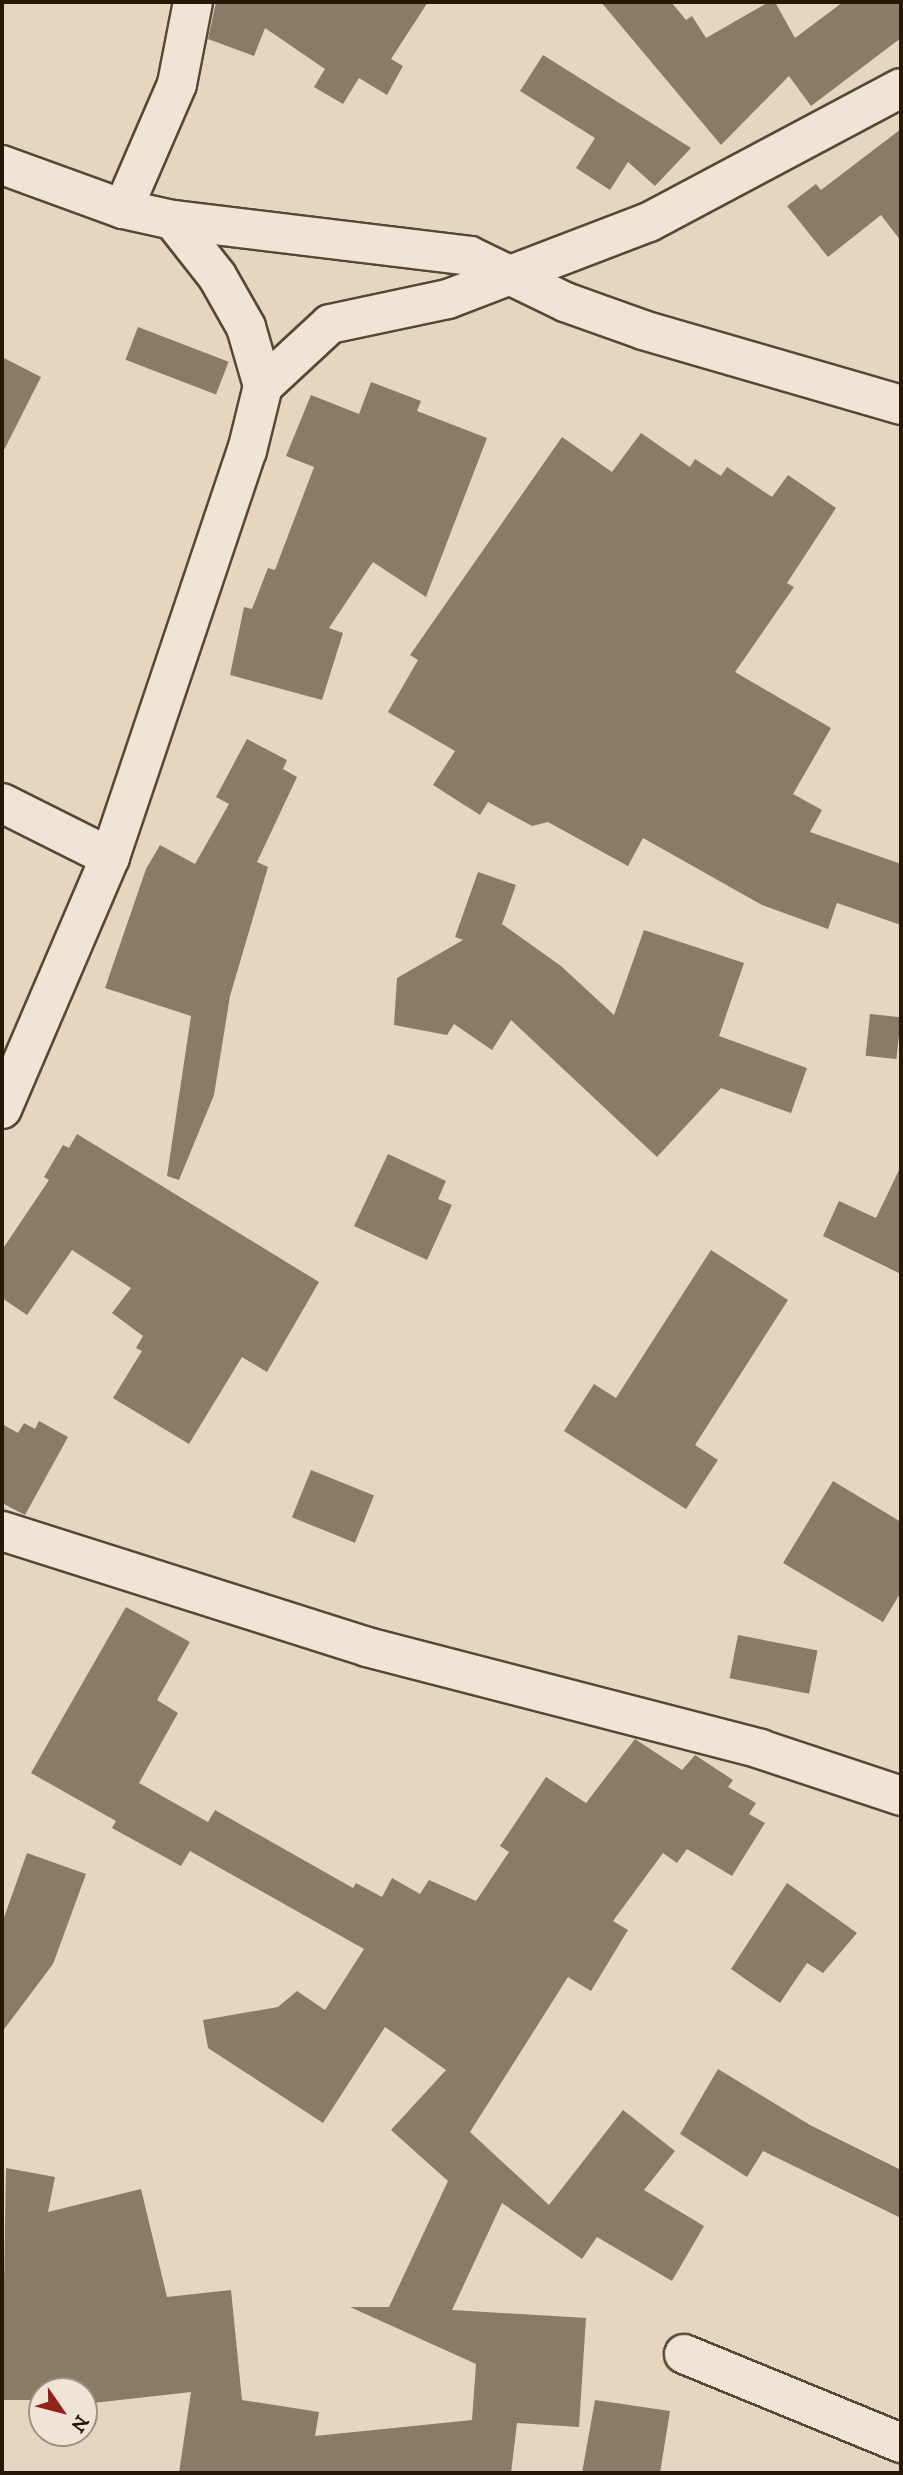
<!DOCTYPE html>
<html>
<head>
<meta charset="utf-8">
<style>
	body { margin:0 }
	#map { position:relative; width:903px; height:2475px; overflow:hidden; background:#e6d6bf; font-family:"IM FELL DW Pica",serif }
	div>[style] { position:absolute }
	.building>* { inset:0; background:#8a7b66; transform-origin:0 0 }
	.roads { filter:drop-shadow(2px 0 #574834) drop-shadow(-2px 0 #574834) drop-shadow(0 2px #574834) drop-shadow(0 -2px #574834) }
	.minor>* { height:38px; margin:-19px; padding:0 19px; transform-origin:19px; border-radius:19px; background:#efe4d5 }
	span { translate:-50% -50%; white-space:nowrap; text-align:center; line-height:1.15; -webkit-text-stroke:5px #efe4d5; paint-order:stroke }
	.frame { position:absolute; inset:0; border:4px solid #271806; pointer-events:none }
	.north { position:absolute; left:28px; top:2377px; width:70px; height:70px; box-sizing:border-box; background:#efe4d5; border:2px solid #9f9282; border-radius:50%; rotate:125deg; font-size:19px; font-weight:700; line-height:28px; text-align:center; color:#271806 }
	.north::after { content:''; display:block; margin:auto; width:24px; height:32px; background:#8f2418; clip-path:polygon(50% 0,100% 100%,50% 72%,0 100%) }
</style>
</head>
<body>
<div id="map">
	<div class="building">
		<div style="clip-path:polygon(216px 2px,428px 2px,391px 59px,403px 66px,387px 95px,359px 78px,343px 104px,314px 87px,325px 69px,265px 28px,254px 56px,208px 39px)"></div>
		<div style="clip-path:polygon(601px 2px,671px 2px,686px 20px,692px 16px,706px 38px,769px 2px,775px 2px,795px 38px,843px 2px,901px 2px,901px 38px,811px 106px,789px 76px,721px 145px)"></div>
		<div style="clip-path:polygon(543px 55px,691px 148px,655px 186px,628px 162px,610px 190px,576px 168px,595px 138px,520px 91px)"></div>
		<div style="clip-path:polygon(901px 129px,901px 241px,881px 215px,828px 257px,787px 206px,816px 184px,821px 190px)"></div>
		<div style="left:138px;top:327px;width:97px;height:35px;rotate:21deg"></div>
		<div style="clip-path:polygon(2px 357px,41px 377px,2px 454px)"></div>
		<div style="clip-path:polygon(371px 382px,421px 401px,417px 411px,487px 438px,426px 597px,373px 562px,329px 628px,343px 633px,322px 700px,230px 675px,244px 607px,252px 609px,268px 568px,275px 570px,314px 467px,286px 456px,311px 395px,359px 414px)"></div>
		<div style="clip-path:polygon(641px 433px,690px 467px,695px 459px,721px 476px,727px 467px,772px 497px,788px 475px,836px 508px,787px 583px,794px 587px,735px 672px,831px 728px,793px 794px,822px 810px,810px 832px,901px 864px,901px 925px,837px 903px,828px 929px,762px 905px,643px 838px,628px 866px,548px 822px,532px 826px,488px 802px,480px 815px,433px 785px,455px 751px,388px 712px,418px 660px,410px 655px,562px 437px,612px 472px)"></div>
		<div style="clip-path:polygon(247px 739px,287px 760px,283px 769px,297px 777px,257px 862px,268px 867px,230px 996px,214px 1095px,179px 1180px,167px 1176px,191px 1016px,105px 988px,146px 869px,160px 845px,195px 864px,229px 804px,216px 797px)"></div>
		<div style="clip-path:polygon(478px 872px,516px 885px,502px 924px,561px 966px,614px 1015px,644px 930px,744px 963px,719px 1036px,807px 1068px,791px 1113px,721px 1088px,657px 1157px,511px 1020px,492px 1050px,454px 1024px,447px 1035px,394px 1025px,397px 978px,463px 940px,455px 937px)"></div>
		<div style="left:870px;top:1014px;width:31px;height:42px;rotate:6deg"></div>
		<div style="clip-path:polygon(77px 1134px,319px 1282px,267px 1372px,242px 1357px,189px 1444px,113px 1398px,142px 1351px,136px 1348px,143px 1336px,112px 1313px,131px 1288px,72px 1250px,27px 1315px,2px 1298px,2px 1250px,49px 1180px,44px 1177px,63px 1145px,69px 1148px)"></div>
		<div style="clip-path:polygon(388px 1154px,446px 1181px,438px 1199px,452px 1205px,427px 1260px,354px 1226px)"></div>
		<div style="clip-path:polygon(901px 1166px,901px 1274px,823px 1236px,839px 1201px,876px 1218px)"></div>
		<div style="clip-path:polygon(711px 1250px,788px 1300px,695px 1445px,718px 1460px,686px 1509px,564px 1431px,594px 1384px,616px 1398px)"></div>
		<div style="clip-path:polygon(39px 1421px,68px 1437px,25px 1515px,2px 1503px,2px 1424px,18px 1433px,24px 1423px,35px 1429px)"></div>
		<div style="left:311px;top:1470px;width:68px;height:51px;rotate:22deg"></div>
		<div style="clip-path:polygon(833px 1481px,901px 1522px,901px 1592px,883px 1622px,783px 1563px)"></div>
		<div style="clip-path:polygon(126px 1607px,190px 1642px,157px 1700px,178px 1713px,139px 1783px,208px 1822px,215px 1810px,353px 1888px,356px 1883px,382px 1897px,392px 1878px,420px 1894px,429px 1880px,476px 1901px,509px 1852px,500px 1846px,546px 1777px,586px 1803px,635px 1739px,682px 1770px,695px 1755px,733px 1780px,728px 1787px,756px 1803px,749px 1814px,765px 1823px,732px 1876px,687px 1849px,677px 1863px,663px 1853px,613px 1921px,628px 1930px,591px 1991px,568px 1977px,470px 2132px,549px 2205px,623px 2110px,675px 2151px,644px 2190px,704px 2226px,672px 2281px,597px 2237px,582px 2259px,502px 2203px,452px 2310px,586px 2318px,579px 2427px,517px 2423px,511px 2473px,179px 2473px,191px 2392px,84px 2404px,84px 2391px,42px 2391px,42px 2400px,2px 2400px,6px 2168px,55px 2177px,48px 2212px,141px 2189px,167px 2297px,231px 2290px,242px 2400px,319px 2412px,315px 2436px,472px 2420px,476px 2364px,350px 2307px,389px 2307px,448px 2181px,391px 2130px,446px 2070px,385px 2027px,323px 2123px,208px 2048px,203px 2020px,278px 2007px,297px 1991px,325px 2010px,364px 1949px,190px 1851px,181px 1866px,112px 1828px,116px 1821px,31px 1773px)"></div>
		<div style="left:738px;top:1635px;width:81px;height:44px;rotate:11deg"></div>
		<div style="clip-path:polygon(27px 1853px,86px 1874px,53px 1964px,2px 2032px,2px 1923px)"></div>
		<div style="clip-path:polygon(787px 1883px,857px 1933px,823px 1973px,807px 1963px,780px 2003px,731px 1969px)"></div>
		<div style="clip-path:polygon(718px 2069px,810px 2125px,901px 2170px,901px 2218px,763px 2151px,747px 2177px,680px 2134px)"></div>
		<div style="clip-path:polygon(595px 2400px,670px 2411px,660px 2473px,582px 2473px)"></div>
	</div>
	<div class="roads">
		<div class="minor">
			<div style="left:2px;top:165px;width:129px;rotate:20deg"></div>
			<div style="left:123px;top:209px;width:51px;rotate:12.4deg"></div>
			<div style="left:173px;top:220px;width:299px;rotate:6.9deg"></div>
			<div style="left:470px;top:256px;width:106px;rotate:25.8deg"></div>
			<div style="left:565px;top:302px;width:83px;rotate:19.7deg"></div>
			<div style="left:643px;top:330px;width:269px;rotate:16.2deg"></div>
			<div style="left:123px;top:209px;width:136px;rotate:-66.6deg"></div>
			<div style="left:177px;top:84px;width:84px;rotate:-79deg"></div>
			<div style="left:263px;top:386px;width:91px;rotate:-42.8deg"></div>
			<div style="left:330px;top:324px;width:121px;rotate:-12deg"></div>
			<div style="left:448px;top:299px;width:215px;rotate:-21deg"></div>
			<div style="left:649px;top:222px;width:285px;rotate:-28deg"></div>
			<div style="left:2px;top:803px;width:121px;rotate:26.6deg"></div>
			<div style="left:2px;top:1109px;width:274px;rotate:-66.8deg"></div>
			<div style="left:110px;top:857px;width:428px;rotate:-71.4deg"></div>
			<div style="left:247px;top:451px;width:67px;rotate:-76.2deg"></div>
			<div style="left:263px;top:386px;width:61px;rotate:-106.1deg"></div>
			<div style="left:246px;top:327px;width:59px;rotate:-119.6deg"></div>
			<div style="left:217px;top:276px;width:71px;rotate:-128.2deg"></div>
			<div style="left:2px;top:1531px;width:383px;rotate:17.6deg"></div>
			<div style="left:367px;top:1647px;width:406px;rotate:14.5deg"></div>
			<div style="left:760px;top:1749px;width:149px;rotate:18.4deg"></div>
			<div style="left:684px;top:2354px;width:235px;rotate:22.3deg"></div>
		</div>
	</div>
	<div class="frame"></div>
	<div class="north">N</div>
</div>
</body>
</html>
